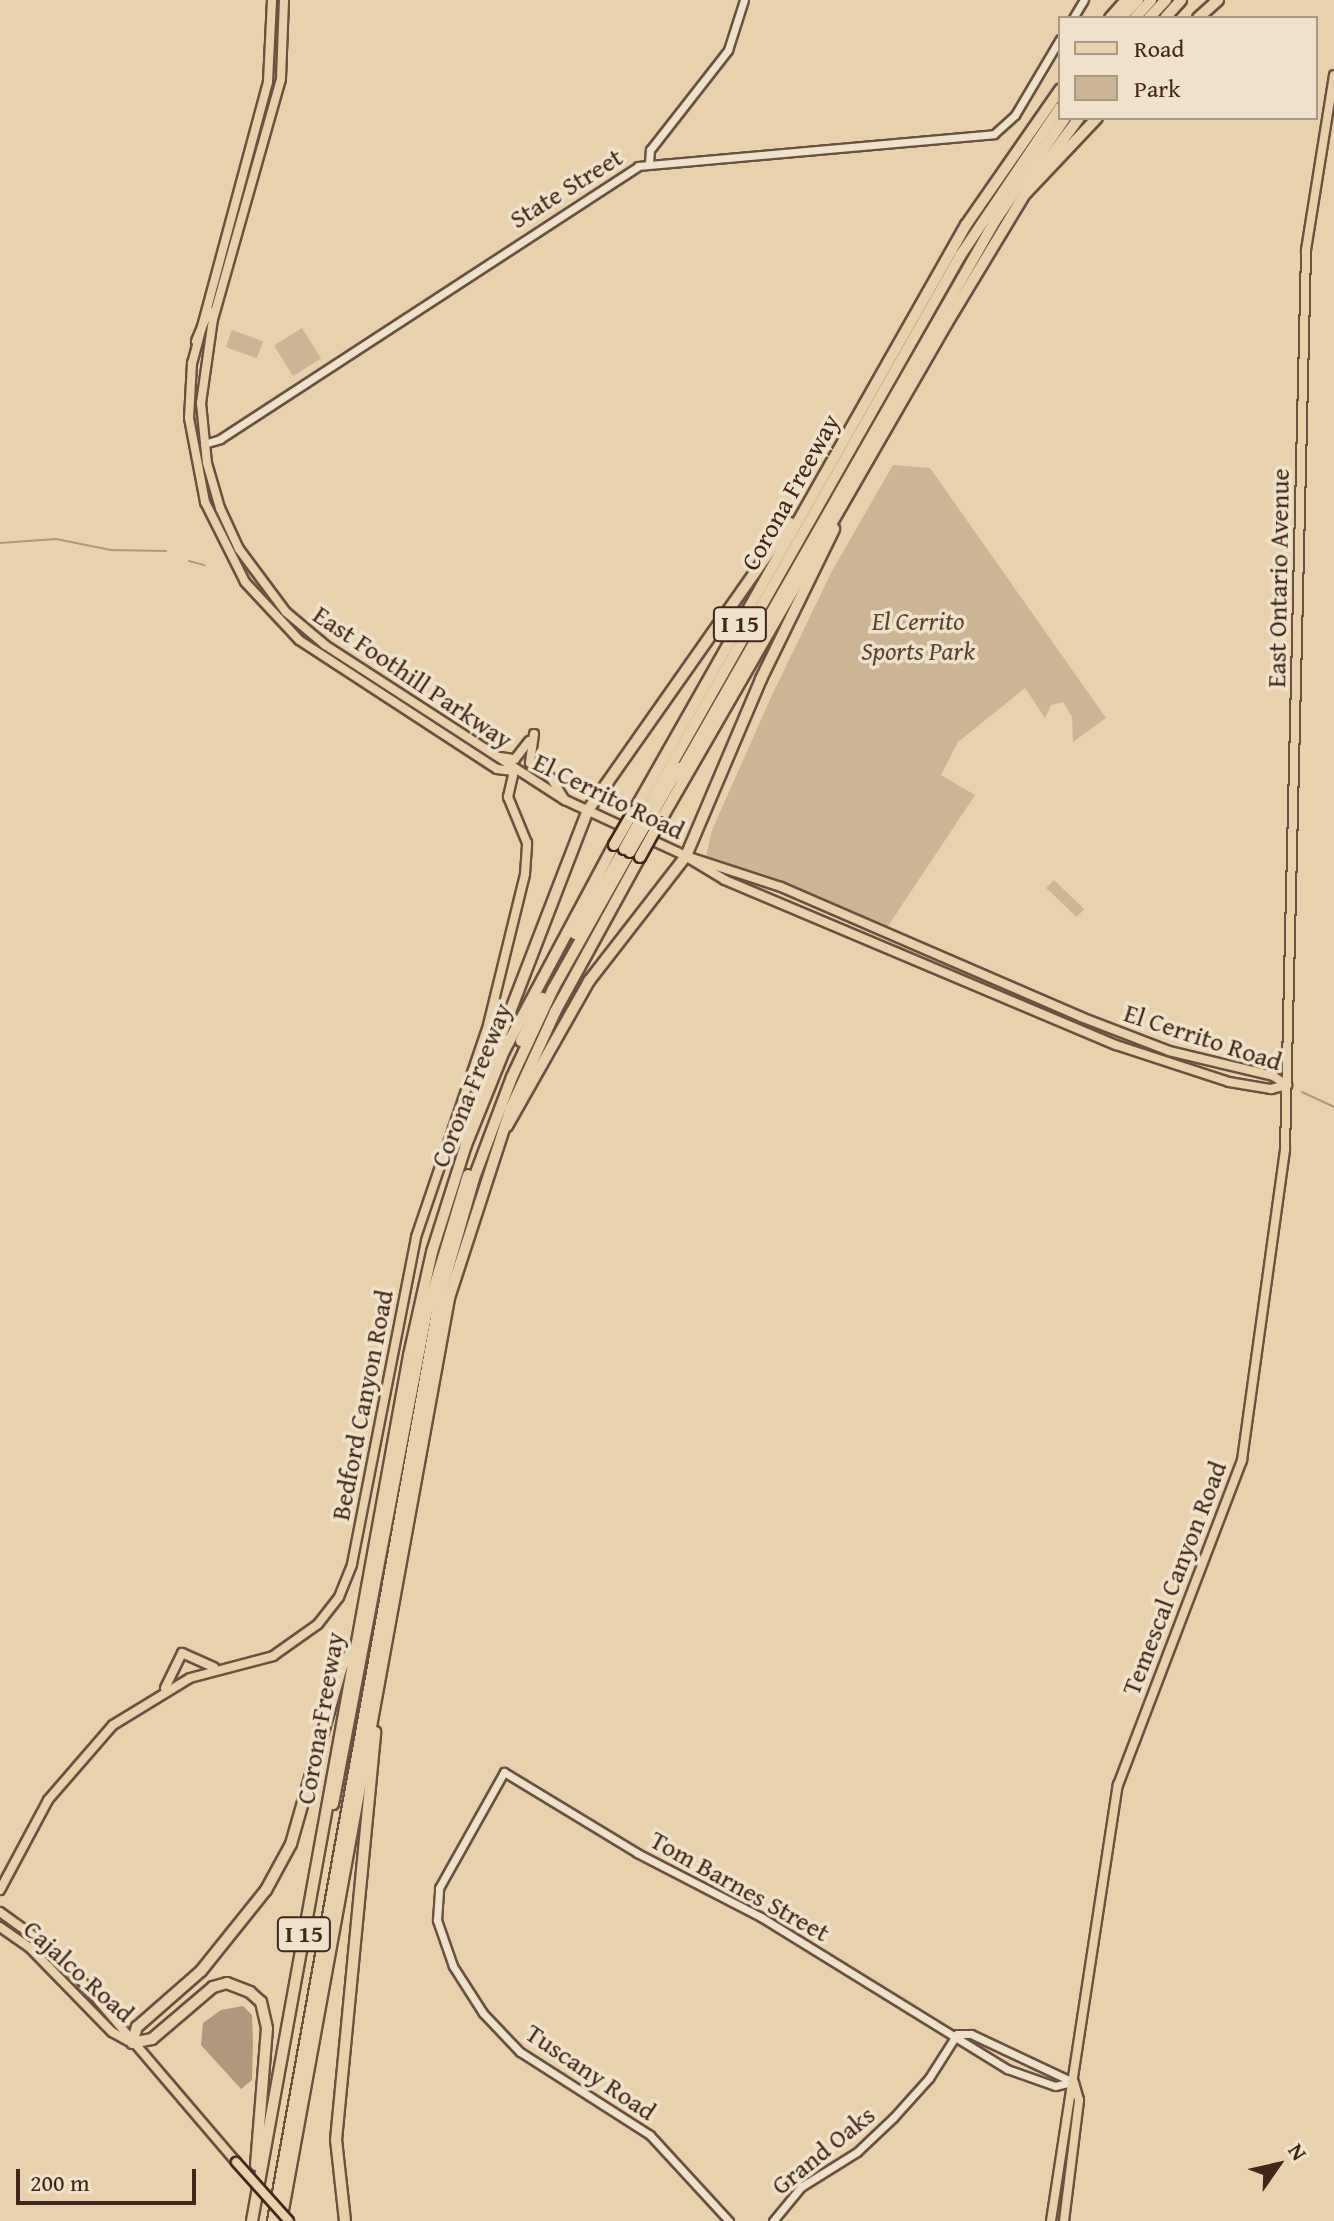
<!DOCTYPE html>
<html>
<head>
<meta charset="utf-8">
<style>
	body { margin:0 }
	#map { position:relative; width:1334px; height:2221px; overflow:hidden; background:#e7d2ad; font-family:"Gentium Book Plus",serif }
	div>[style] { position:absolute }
	.green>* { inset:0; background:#cbb594; transform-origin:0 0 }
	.water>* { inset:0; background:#af987b }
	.stream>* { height:2px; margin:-1px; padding:0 1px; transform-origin:1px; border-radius:1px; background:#af987b }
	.roads { filter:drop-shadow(2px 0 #6b513f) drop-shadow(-2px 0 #6b513f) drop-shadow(0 2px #6b513f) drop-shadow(0 -2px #6b513f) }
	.minor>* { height:7px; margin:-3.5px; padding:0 3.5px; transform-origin:3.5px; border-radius:3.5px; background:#efe2ca }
	.major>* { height:8px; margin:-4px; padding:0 4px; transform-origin:4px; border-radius:4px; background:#e7d2ad }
	.highway>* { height:10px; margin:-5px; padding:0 5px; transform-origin:5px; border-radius:5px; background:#e7d2ad }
	.bridges { filter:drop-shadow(2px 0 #42261a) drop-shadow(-2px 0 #42261a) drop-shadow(0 2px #42261a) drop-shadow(0 -2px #42261a) }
	.major-bridge>* { height:8px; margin:-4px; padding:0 4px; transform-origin:4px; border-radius:4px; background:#e7d2ad }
	.highway-bridge>* { height:10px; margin:-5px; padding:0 5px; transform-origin:5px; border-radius:5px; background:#e7d2ad }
	span { translate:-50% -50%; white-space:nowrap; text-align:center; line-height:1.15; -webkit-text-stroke:7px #efe2ca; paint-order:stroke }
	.shield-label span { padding:2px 6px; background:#efe2ca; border:2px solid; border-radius:6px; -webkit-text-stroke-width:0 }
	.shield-label { font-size:24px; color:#42261a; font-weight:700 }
	.street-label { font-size:26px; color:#42261a }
	.park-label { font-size:26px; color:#5d4332; font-style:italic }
	.legend { position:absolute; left:1058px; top:16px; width:260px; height:104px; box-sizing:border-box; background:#efe2ca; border:2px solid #aa9784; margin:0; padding:10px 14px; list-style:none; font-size:24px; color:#42261a }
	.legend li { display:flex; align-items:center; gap:16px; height:40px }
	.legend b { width:40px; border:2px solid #aa9784 }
	.north { position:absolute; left:1238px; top:2125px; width:80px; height:80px; -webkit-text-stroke:6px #efe2ca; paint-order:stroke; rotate:56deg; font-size:22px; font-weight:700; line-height:32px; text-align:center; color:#42261a }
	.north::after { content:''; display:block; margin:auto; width:28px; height:36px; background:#42261a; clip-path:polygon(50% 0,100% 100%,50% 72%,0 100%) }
	.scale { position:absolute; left:16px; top:2169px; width:180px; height:36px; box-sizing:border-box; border:4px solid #42261a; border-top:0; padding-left:10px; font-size:24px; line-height:28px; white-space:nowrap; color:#42261a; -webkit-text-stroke:6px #efe2ca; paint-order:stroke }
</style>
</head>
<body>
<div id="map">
	<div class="green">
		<div style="left:302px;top:328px;width:36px;height:33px;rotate:58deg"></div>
		<div style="left:232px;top:330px;width:33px;height:18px;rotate:20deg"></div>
		<div style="clip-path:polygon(893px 465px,930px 468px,1106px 718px,1073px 742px,1072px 717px,1063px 702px,1051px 705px,1045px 718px,1025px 688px,958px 742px,941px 775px,975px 795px,886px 929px,828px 902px,782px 892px,706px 856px,712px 830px,772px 695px,832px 571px)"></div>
		<div style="left:1054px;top:880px;width:42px;height:11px;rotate:44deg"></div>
	</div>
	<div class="water">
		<div style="clip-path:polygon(243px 2006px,252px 2015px,253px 2040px,252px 2080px,241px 2089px,201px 2045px,203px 2023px,221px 2010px)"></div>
	</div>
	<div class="stream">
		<div style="left:0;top:543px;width:56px;rotate:-4.1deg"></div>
		<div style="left:56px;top:539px;width:56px;rotate:11.3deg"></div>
		<div style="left:111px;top:550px;width:55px;rotate:1deg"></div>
		<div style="left:189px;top:561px;width:16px;rotate:15deg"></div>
		<div style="left:1302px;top:1092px;width:35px;rotate:25deg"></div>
	</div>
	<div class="roads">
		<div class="minor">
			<div style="left:1073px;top:18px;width:21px;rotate:-59deg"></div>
			<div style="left:649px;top:163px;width:13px;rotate:-86deg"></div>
			<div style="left:650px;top:150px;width:127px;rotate:-52deg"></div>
			<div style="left:728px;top:50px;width:52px;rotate:-72.3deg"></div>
			<div style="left:204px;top:444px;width:17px;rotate:-17deg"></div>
			<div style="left:220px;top:439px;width:499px;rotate:-33.1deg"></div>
			<div style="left:638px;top:166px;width:357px;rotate:-5.1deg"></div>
			<div style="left:994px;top:134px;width:28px;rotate:-42deg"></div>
			<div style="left:1015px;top:115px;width:88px;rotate:-59.4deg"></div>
			<div style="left:957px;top:2034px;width:14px"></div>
			<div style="left:971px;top:2034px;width:113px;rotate:25.2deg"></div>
			<div style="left:729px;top:2221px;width:117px;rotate:-132.6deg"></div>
			<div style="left:650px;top:2135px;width:154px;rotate:-147.4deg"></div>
			<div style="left:520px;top:2052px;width:54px;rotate:-133.5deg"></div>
			<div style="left:483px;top:2013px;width:56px;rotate:-122.6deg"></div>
			<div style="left:453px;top:1966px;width:49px;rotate:-109.2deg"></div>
			<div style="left:437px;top:1920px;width:32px;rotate:-86deg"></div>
			<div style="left:439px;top:1888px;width:133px;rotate:-60.7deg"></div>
			<div style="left:504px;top:1772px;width:156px;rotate:31.3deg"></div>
			<div style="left:637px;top:1853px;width:140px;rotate:27.3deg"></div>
			<div style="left:761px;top:1917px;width:289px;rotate:31.7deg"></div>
			<div style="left:1007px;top:2069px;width:51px;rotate:19.5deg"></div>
			<div style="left:1055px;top:2086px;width:18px;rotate:-13deg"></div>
			<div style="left:773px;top:2221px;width:44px;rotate:-50.5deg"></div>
			<div style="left:801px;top:2187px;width:66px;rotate:-32deg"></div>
			<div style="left:857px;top:2152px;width:50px;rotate:-43.4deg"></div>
			<div style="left:893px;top:2118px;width:54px;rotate:-48deg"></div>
			<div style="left:929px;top:2078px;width:52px;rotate:-57.5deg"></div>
		</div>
		<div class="major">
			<div style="left:272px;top:0;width:82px;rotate:92.8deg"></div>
			<div style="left:268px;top:82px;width:291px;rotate:105.1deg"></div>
			<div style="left:192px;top:363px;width:55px;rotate:93.1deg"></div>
			<div style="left:189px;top:418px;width:86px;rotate:79.2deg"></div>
			<div style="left:205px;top:502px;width:89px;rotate:63.4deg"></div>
			<div style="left:245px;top:582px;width:79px;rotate:47deg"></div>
			<div style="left:299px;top:640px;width:236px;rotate:33.1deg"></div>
			<div style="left:497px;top:769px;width:16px;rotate:7deg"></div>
			<div style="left:284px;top:0;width:79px;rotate:92.2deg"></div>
			<div style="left:281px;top:79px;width:249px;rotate:105.8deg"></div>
			<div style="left:213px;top:319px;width:85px;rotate:98.1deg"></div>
			<div style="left:201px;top:403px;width:60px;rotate:84.3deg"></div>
			<div style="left:207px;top:463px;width:47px;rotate:73.9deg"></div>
			<div style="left:220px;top:508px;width:45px;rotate:65.1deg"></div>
			<div style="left:239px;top:549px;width:79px;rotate:53.3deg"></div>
			<div style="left:286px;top:612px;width:51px;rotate:40.2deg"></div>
			<div style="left:325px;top:645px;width:286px;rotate:32.9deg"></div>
			<div style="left:565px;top:800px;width:133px;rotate:24.8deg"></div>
			<div style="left:686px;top:856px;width:100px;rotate:18.1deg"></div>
			<div style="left:781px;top:887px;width:327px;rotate:23.4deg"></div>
			<div style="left:1081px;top:1017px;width:94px;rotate:21.1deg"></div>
			<div style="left:1169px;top:1051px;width:107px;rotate:13.5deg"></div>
			<div style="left:1273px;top:1076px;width:17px;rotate:33deg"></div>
			<div style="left:196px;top:341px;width:33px;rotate:-67deg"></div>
			<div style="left:534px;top:734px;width:29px;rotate:98deg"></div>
			<div style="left:530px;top:763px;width:26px;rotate:36deg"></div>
			<div style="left:551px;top:778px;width:25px;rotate:58deg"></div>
			<div style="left:500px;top:757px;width:15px;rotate:8deg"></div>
			<div style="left:515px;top:759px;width:23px;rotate:-52deg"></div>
			<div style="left:687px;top:857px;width:44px;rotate:31.2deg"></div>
			<div style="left:725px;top:880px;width:424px;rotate:22.9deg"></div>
			<div style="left:1116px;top:1045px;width:119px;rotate:18.1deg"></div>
			<div style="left:1229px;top:1082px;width:43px;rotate:9.5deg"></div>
			<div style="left:1271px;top:1089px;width:16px;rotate:-14deg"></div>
			<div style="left:165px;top:1688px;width:39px;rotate:-64deg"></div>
			<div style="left:182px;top:1653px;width:35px;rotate:24deg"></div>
			<div style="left:0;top:1890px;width:102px;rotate:-61.9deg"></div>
			<div style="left:48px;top:1800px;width:99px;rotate:-49.1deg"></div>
			<div style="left:113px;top:1725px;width:90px;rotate:-31.4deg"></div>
			<div style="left:190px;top:1678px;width:86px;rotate:-14.8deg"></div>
			<div style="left:273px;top:1656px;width:55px;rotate:-35.4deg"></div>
			<div style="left:318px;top:1624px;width:34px;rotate:-52deg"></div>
			<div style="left:339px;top:1597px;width:35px;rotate:-68deg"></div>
			<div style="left:352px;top:1564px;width:333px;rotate:-78.9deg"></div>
			<div style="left:416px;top:1237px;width:224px;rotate:-71.2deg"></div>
			<div style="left:488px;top:1025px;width:155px;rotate:-76.2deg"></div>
			<div style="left:525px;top:874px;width:31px;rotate:-86deg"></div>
			<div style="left:527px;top:843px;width:50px;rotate:-112.4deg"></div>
			<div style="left:508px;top:797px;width:27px;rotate:-77deg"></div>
			<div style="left:0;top:1912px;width:62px;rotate:35.8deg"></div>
			<div style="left:50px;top:1948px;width:42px;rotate:46deg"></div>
			<div style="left:79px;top:1978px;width:242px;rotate:49.5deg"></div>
			<div style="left:0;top:1927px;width:35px;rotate:35deg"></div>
			<div style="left:29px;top:1947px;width:119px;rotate:45.7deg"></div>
			<div style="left:112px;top:2032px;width:18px;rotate:29deg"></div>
			<div style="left:1051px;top:2221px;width:441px;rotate:-81.3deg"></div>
			<div style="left:1118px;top:1785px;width:348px;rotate:-69.1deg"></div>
			<div style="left:1242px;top:1460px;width:313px;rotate:-82.1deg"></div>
			<div style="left:1285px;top:1150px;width:900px;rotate:-88.66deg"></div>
			<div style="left:1306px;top:250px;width:177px;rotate:-80.9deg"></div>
			<div style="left:1064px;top:2221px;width:122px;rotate:-82.9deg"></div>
			<div style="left:1079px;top:2100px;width:18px;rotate:-106deg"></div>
		</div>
		<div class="highway">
			<div style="left:1110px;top:18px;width:24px;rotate:-48deg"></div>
			<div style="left:1121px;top:18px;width:25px;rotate:-47deg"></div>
			<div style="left:1135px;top:18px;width:24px;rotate:-48deg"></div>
			<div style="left:1149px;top:18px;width:25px;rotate:-47deg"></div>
			<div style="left:1165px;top:18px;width:24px;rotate:-48deg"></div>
			<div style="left:1198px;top:18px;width:27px;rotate:-42deg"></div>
			<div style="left:1026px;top:193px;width:103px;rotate:-46.6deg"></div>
			<div style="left:678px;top:776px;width:639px;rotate:-60.27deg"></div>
			<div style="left:995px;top:221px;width:125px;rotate:-55.8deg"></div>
			<div style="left:634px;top:811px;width:674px;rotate:-60.47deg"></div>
			<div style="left:966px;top:225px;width:165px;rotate:-55.2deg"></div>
			<div style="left:643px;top:815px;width:643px;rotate:-60.44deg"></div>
			<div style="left:960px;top:256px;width:179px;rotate:-56deg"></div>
			<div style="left:650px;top:818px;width:58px;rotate:-59.9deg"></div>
			<div style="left:659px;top:823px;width:577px;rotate:-60.06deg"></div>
			<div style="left:947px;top:323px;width:168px;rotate:-58.9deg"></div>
			<div style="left:1034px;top:179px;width:76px;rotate:-53.6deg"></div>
			<div style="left:575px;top:934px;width:98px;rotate:-60deg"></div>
			<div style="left:521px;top:1041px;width:48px;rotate:-64deg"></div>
			<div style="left:507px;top:1126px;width:167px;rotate:-60.5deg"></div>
			<div style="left:589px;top:981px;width:158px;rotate:-52.2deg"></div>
			<div style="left:686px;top:856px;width:192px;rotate:-67deg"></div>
			<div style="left:761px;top:679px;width:167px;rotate:-64deg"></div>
			<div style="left:466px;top:1140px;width:14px;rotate:-90deg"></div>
			<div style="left:466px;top:1126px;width:339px;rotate:-68.9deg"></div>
			<div style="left:588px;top:810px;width:351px;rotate:-54.9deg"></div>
			<div style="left:333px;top:1804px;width:502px;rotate:-79.21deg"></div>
			<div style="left:427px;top:1311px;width:142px;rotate:-73.2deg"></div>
			<div style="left:256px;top:2165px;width:137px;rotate:-85.4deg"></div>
			<div style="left:267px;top:2028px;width:27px;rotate:-103deg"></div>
			<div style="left:261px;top:2002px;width:15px;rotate:-138deg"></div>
			<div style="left:250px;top:1992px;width:25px;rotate:-159deg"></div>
			<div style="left:227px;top:1983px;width:15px;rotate:164deg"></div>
			<div style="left:213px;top:1987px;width:80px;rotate:139.6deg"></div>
			<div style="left:152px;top:2039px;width:20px;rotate:169deg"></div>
			<div style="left:132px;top:2043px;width:17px;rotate:-73deg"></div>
			<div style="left:137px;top:2027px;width:85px;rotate:-41.2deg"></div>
			<div style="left:201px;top:1971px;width:104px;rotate:-51.3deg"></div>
			<div style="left:266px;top:1890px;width:52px;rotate:-61.5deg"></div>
			<div style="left:291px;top:1844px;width:185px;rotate:-74deg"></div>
			<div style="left:342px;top:1666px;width:17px;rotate:-57deg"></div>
			<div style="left:252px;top:2221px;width:880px;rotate:-79.72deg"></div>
			<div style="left:409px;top:1355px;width:106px;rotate:-77.4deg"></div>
			<div style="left:432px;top:1252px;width:112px;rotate:-72.4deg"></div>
			<div style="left:466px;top:1145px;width:101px;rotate:-68deg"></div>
			<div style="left:504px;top:1051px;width:234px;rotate:-61.9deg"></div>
			<div style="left:273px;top:2221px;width:940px;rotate:-79.77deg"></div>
			<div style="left:440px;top:1296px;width:123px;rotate:-73.9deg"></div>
			<div style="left:474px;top:1178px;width:108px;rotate:-69.4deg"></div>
			<div style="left:512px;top:1077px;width:97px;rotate:-65deg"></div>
			<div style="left:553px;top:989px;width:157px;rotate:-60.7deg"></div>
			<div style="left:281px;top:2221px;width:938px;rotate:-79.68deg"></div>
			<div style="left:449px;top:1298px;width:198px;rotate:-72deg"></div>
			<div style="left:510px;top:1110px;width:108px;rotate:-65.3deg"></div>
			<div style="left:555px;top:1012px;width:177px;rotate:-61.3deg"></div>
			<div style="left:345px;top:2221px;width:81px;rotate:-96.3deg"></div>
			<div style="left:336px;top:2140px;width:410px;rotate:-84.5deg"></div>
		</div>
	</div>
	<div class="bridges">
		<div class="major-bridge">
			<div style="left:236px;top:2162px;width:79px;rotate:48.1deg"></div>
		</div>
		<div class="highway-bridge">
			<div style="left:614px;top:845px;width:39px;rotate:-60deg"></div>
			<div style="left:624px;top:849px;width:33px;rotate:-61deg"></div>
			<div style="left:630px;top:852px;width:39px;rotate:-60deg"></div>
			<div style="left:640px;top:857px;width:39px;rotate:-61deg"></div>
		</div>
	</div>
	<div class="shield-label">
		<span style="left:740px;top:624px">I 15</span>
		<span style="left:304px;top:1934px">I 15</span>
	</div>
	<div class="street-label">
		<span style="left:566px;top:188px;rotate:-32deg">State Street</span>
		<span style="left:790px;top:492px;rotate:-61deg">Corona Freeway</span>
		<span style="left:1278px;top:578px;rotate:-89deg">East Ontario Avenue</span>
		<span style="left:413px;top:677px;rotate:34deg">East Foothill Parkway</span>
		<span style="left:609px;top:796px;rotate:26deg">El Cerrito Road</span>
		<span style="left:1203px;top:1037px;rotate:18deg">El Cerrito Road</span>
		<span style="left:471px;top:1085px;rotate:-68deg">Corona Freeway</span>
		<span style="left:362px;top:1405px;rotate:-79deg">Bedford Canyon Road</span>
		<span style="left:1174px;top:1578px;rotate:-69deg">Temescal Canyon Road</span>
		<span style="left:320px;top:1718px;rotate:-80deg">Corona Freeway</span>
		<span style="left:740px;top:1886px;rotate:29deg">Tom Barnes Street</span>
		<span style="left:79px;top:1971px;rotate:42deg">Cajalco Road</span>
		<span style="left:591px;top:2072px;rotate:34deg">Tuscany Road</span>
		<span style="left:823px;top:2150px;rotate:-39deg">Grand Oaks</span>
	</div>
	<div class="park-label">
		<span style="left:918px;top:636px">El Cerrito<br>Sports Park</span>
	</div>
	<ul class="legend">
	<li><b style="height:10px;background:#e7d2ad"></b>Road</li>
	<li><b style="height:22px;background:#cbb594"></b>Park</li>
	</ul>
	<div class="north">N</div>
	<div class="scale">200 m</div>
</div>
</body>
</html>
